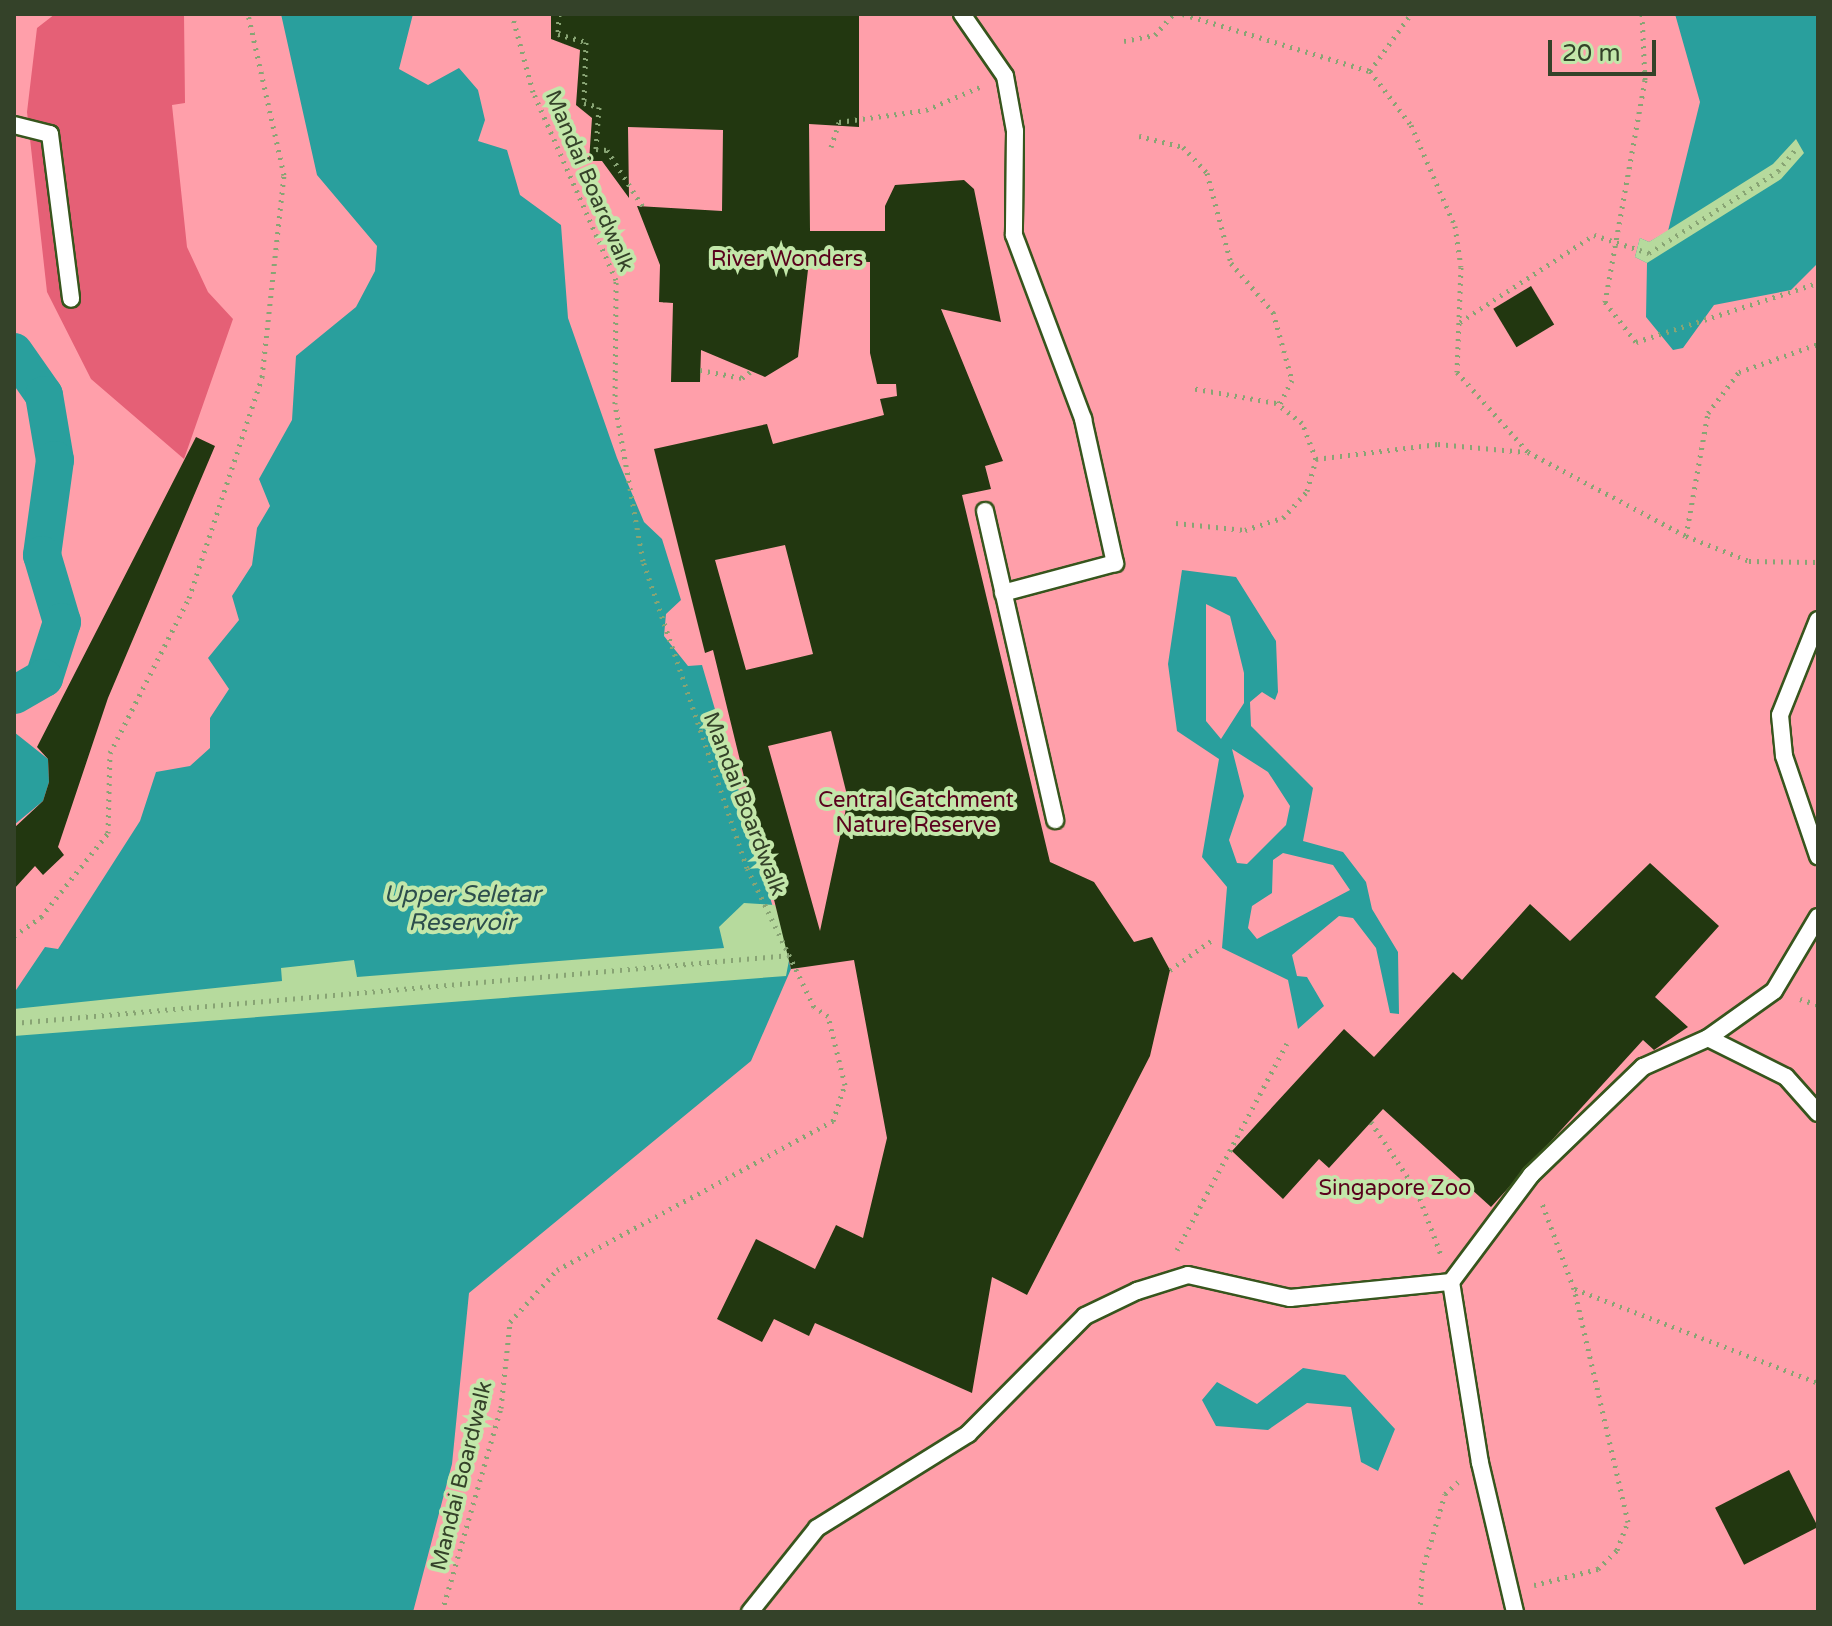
<!DOCTYPE html>
<html>
<head>
<meta charset="utf-8">
<style>
	body { margin:0 }
	#map { position:relative; width:1832px; height:1626px; overflow:hidden; background:#b6da9d; font-family:"Varela Round",sans-serif }
	div>[style] { position:absolute }
	.green>* { inset:0; background:#ff9faa; transform-origin:0 0 }
	.forest>* { inset:0; background:#e56076 }
	.water>* { inset:0; background:#299f9d }
	.pier>* { inset:0; background:#b6da9d }
	.canal>* { height:38px; margin:-19px; padding:0 19px; transform-origin:19px; border-radius:19px; background:#299f9d }
	.building>* { inset:0; background:#223710; transform-origin:0 0 }
	.path>* { height:5px; margin-top:-2.5px; transform-origin:0; background:repeating-linear-gradient(90deg,#88a474 0 2px,transparent 0 8px) }
	.roads { filter:drop-shadow(2px 0 #37551d) drop-shadow(-2px 0 #37551d) drop-shadow(0 2px #37551d) drop-shadow(0 -2px #37551d) }
	.lane>* { height:16px; margin:-8px; padding:0 8px; transform-origin:8px; border-radius:8px; background:#fff }
	.path-bridge>* { height:5px; margin-top:-2.5px; transform-origin:0; background:repeating-linear-gradient(90deg,#88a474 0 2px,transparent 0 8px) }
	span { translate:-50% -50%; white-space:nowrap; text-align:center; line-height:1.15; -webkit-text-stroke:8px #c3e7aa; paint-order:stroke }
	.street-label { font-size:22px; color:#344229 }
	.park-label { font-size:22px; color:#59011c }
	.water-label { font-size:24px; color:#2c4e4d; font-style:italic }
	.frame { position:absolute; inset:0; border:16px solid #344229; pointer-events:none }
	.scale { position:absolute; left:1548px; top:40px; width:108px; height:36px; box-sizing:border-box; border:4px solid #344229; border-top:0; padding-left:10px; font-size:24px; line-height:28px; white-space:nowrap; color:#344229; -webkit-text-stroke:6px #c3e7aa; paint-order:stroke }
</style>
</head>
<body>
<div id="map">
	<div class="green">
		<div style="left:14px;top:14px;width:1804px;height:1598px"></div>
	</div>
	<div class="forest">
		<div style="clip-path:polygon(55px 14px,184px 14px,185px 103px,172px 105px,187px 247px,208px 292px,233px 319px,184px 459px,91px 379px,47px 292px,27px 112px,37px 28px)"></div>
	</div>
	<div class="water">
		<div style="clip-path:polygon(281px 14px,413px 14px,399px 69px,428px 85px,459px 68px,478px 90px,485px 120px,478px 141px,507px 150px,520px 195px,561px 225px,568px 318px,617px 458px,644px 522px,662px 539px,681px 600px,666px 614px,664px 636px,688px 666px,702px 665px,791px 969px,751px 1061px,469px 1293px,452px 1464px,413px 1612px,14px 1612px,14px 993px,45px 947px,58px 949px,140px 821px,156px 772px,190px 766px,210px 748px,210px 718px,229px 689px,208px 658px,239px 620px,232px 596px,252px 565px,257px 528px,270px 506px,259px 479px,292px 420px,296px 356px,356px 307px,375px 271px,377px 246px,317px 175px)"></div>
		<div style="clip-path:polygon(1675px 14px,1818px 14px,1818px 263px,1791px 290px,1714px 305px,1683px 348px,1673px 350px,1646px 317px,1647px 263px,1635px 257px,1640px 238px,1649px 242px,1668px 231px,1700px 102px)"></div>
		<div style="clip-path:polygon(evenodd,1182px 570px,1236px 577px,1276px 641px,1278px 692px,1275px 700px,1262px 692px,1250px 702px,1251px 726px,1313px 788px,1303px 841px,1343px 852px,1366px 882px,1372px 909px,1398px 952px,1399px 1014px,1390px 1013px,1376px 948px,1353px 918px,1339px 916px,1292px 955px,1297px 976px,1307px 977px,1324px 1006px,1298px 1029px,1288px 980px,1222px 948px,1227px 887px,1202px 857px,1219px 759px,1177px 731px,1168px 664px,1182px 570px,1206px 604px,1230px 616px,1244px 673px,1244px 703px,1221px 739px,1206px 721px,1206px 604px,1182px 570px,1232px 749px,1268px 772px,1290px 806px,1286px 825px,1247px 864px,1237px 863px,1229px 840px,1244px 796px,1232px 749px,1182px 570px,1283px 853px,1333px 865px,1350px 890px,1257px 939px,1248px 928px,1252px 906px,1272px 893px,1273px 860px,1283px 853px)"></div>
		<div style="clip-path:polygon(14px 732px,48px 759px,49px 782px,43px 801px,14px 825px)"></div>
		<div style="clip-path:polygon(1303px 1368px,1345px 1375px,1395px 1429px,1378px 1471px,1361px 1462px,1351px 1407px,1307px 1403px,1268px 1430px,1216px 1426px,1202px 1400px,1217px 1382px,1257px 1404px)"></div>
	</div>
	<div class="pier">
		<div style="clip-path:polygon(1796px 139px,1804px 153px,1781px 179px,1647px 263px,1635px 257px,1640px 238px,1649px 242px,1773px 164px)"></div>
		<div style="clip-path:polygon(744px 903px,775px 905px,790px 955px,786px 976px,14px 1036px,14px 1009px,282px 981px,281px 968px,354px 960px,357px 977px,724px 948px,719px 927px)"></div>
	</div>
	<div class="canal">
		<div style="left:14px;top:352px;width:52px;rotate:55.1deg"></div>
		<div style="left:44px;top:395px;width:66px;rotate:80.4deg"></div>
		<div style="left:55px;top:460px;width:96px;rotate:97.8deg"></div>
		<div style="left:42px;top:555px;width:70px;rotate:73.4deg"></div>
		<div style="left:62px;top:622px;width:59px;rotate:107.8deg"></div>
		<div style="left:44px;top:678px;width:34px;rotate:150deg"></div>
	</div>
	<div class="building">
		<div style="clip-path:polygon(evenodd,551px 14px,859px 14px,859px 127px,809px 124px,810px 231px,885px 231px,885px 206px,895px 185px,964px 180px,974px 189px,1001px 322px,941px 309px,1003px 461px,985px 466px,991px 489px,962px 495px,1050px 862px,1094px 882px,1134px 942px,1152px 937px,1170px 970px,1150px 1056px,1027px 1295px,992px 1277px,972px 1393px,815px 1323px,809px 1336px,774px 1319px,762px 1342px,717px 1319px,756px 1239px,815px 1269px,836px 1225px,863px 1238px,887px 1138px,854px 960px,791px 969px,713px 650px,705px 653px,654px 449px,767px 424px,773px 444px,884px 415px,880px 399px,897px 396px,896px 384px,877px 384px,870px 353px,870px 262px,809px 261px,798px 357px,765px 377px,701px 350px,700px 382px,671px 382px,673px 303px,659px 302px,660px 265px,637px 206px,722px 211px,723px 130px,628px 127px,629px 198px,602px 161px,589px 161px,592px 118px,576px 105px,580px 50px,551px 39px,551px 14px,785px 545px,813px 654px,746px 670px,715px 560px,785px 545px,551px 14px,831px 731px,848px 799px,820px 931px,768px 746px,831px 731px)"></div>
		<div style="left:1531px;top:286px;width:45px;height:44px;rotate:59deg"></div>
		<div style="clip-path:polygon(196px 437px,215px 446px,108px 698px,58px 847px,64px 855px,43px 875px,35px 866px,14px 889px,14px 828px,43px 801px,49px 782px,48px 759px,37px 747px)"></div>
		<div style="clip-path:polygon(1650px 863px,1719px 926px,1655px 997px,1688px 1027px,1654px 1050px,1643px 1040px,1491px 1207px,1383px 1109px,1329px 1168px,1319px 1159px,1283px 1199px,1232px 1151px,1344px 1029px,1374px 1057px,1453px 972px,1462px 980px,1530px 904px,1570px 941px)"></div>
		<div style="left:1789px;top:1470px;width:64px;height:83px;rotate:63deg"></div>
	</div>
	<div class="path">
		<div style="left:559px;top:14px;width:20px;rotate:93deg"></div>
		<div style="left:558px;top:34px;width:29px;rotate:16deg"></div>
		<div style="left:586px;top:42px;width:61px;rotate:91.9deg"></div>
		<div style="left:584px;top:103px;width:16px;rotate:15deg"></div>
		<div style="left:599px;top:107px;width:42px;rotate:94.1deg"></div>
		<div style="left:596px;top:149px;width:11px;rotate:5deg"></div>
		<div style="left:607px;top:150px;width:67px;rotate:57.7deg"></div>
		<div style="left:1183px;top:14px;width:195px;rotate:17deg"></div>
		<div style="left:1370px;top:71px;width:68px;rotate:52.8deg"></div>
		<div style="left:1411px;top:125px;width:110px;rotate:66.5deg"></div>
		<div style="left:1455px;top:226px;width:41px;rotate:81.7deg"></div>
		<div style="left:1461px;top:267px;width:105px;rotate:92.2deg"></div>
		<div style="left:1457px;top:372px;width:107px;rotate:48.4deg"></div>
		<div style="left:1528px;top:452px;width:179px;rotate:28deg"></div>
		<div style="left:1686px;top:536px;width:68px;rotate:21.6deg"></div>
		<div style="left:1749px;top:561px;width:69px;rotate:0.8deg"></div>
		<div style="left:1124px;top:41px;width:32px;rotate:-11deg"></div>
		<div style="left:1155px;top:35px;width:28px;rotate:-49deg"></div>
		<div style="left:1370px;top:71px;width:70px;rotate:-54.3deg"></div>
		<div style="left:1139px;top:136px;width:45px;rotate:14deg"></div>
		<div style="left:1183px;top:147px;width:35px;rotate:47deg"></div>
		<div style="left:1207px;top:173px;width:93px;rotate:75.1deg"></div>
		<div style="left:1231px;top:263px;width:65px;rotate:49.4deg"></div>
		<div style="left:1273px;top:312px;width:71px;rotate:74.4deg"></div>
		<div style="left:1292px;top:380px;width:29px;rotate:117deg"></div>
		<div style="left:831px;top:147px;width:26px;rotate:-72deg"></div>
		<div style="left:839px;top:122px;width:88px;rotate:-7.9deg"></div>
		<div style="left:926px;top:110px;width:61px;rotate:-23.2deg"></div>
		<div style="left:1460px;top:322px;width:160px;rotate:-33deg"></div>
		<div style="left:1594px;top:235px;width:58px;rotate:18.1deg"></div>
		<div style="left:1649px;top:253px;width:153px;rotate:-32.4deg"></div>
		<div style="left:1778px;top:171px;width:28px;rotate:-51deg"></div>
		<div style="left:700px;top:370px;width:43px;rotate:10.8deg"></div>
		<div style="left:742px;top:378px;width:15px;rotate:-37deg"></div>
		<div style="left:1316px;top:459px;width:123px;rotate:-7deg"></div>
		<div style="left:1438px;top:444px;width:88px;rotate:5.2deg"></div>
		<div style="left:1176px;top:523px;width:69px;rotate:5.8deg"></div>
		<div style="left:1245px;top:530px;width:40px;rotate:-18deg"></div>
		<div style="left:1283px;top:518px;width:36px;rotate:-48deg"></div>
		<div style="left:1307px;top:491px;width:33px;rotate:-74deg"></div>
		<div style="left:1316px;top:459px;width:39px;rotate:-111deg"></div>
		<div style="left:1302px;top:423px;width:33px;rotate:-142deg"></div>
		<div style="left:1276px;top:403px;width:86px;rotate:-170deg"></div>
		<div style="left:1686px;top:536px;width:125px;rotate:-79.9deg"></div>
		<div style="left:1708px;top:413px;width:51px;rotate:-52.9deg"></div>
		<div style="left:1739px;top:372px;width:84px;rotate:-19.5deg"></div>
		<div style="left:14px;top:936px;width:33px;rotate:-35deg"></div>
		<div style="left:41px;top:917px;width:107px;rotate:-51.4deg"></div>
		<div style="left:108px;top:833px;width:80px;rotate:-88.6deg"></div>
		<div style="left:110px;top:753px;width:174px;rotate:-63deg"></div>
		<div style="left:189px;top:598px;width:233px;rotate:-71.7deg"></div>
		<div style="left:262px;top:377px;width:203px;rotate:-83.8deg"></div>
		<div style="left:284px;top:175px;width:165px;rotate:-102.6deg"></div>
		<div style="left:1170px;top:970px;width:52px;rotate:-35.5deg"></div>
		<div style="left:1800px;top:999px;width:19px;rotate:18deg"></div>
		<div style="left:1371px;top:1122px;width:83px;rotate:56.3deg"></div>
		<div style="left:1417px;top:1191px;width:68px;rotate:69.4deg"></div>
		<div style="left:1177px;top:1250px;width:234px;rotate:-62deg"></div>
		<div style="left:1575px;top:1289px;width:261px;rotate:21.1deg"></div>
		<div style="left:1534px;top:1585px;width:66px;rotate:-14deg"></div>
		<div style="left:1598px;top:1569px;width:27px;rotate:-45deg"></div>
		<div style="left:1617px;top:1550px;width:30px;rotate:-69deg"></div>
		<div style="left:1628px;top:1522px;width:239px;rotate:-103deg"></div>
		<div style="left:1574px;top:1289px;width:92px;rotate:-110.4deg"></div>
		<div style="left:442px;top:1612px;width:212px;rotate:-73.9deg"></div>
		<div style="left:501px;top:1408px;width:86px;rotate:-84deg"></div>
		<div style="left:510px;top:1322px;width:70px;rotate:-47.9deg"></div>
		<div style="left:557px;top:1270px;width:314px;rotate:-28.4deg"></div>
		<div style="left:833px;top:1121px;width:38px;rotate:-72deg"></div>
		<div style="left:845px;top:1085px;width:71px;rotate:-103.8deg"></div>
		<div style="left:828px;top:1016px;width:17px;rotate:-147deg"></div>
		<div style="left:814px;top:1007px;width:154px;rotate:-115.7deg"></div>
		<div style="left:747px;top:868px;width:324px;rotate:-108.7deg"></div>
		<div style="left:643px;top:561px;width:159px;rotate:-100.1deg"></div>
		<div style="left:615px;top:404px;width:124px;rotate:-89.5deg"></div>
		<div style="left:616px;top:280px;width:206px;rotate:-113.8deg"></div>
		<div style="left:533px;top:92px;width:81px;rotate:-105.1deg"></div>
		<div style="left:1420px;top:1612px;width:40px;rotate:-87.1deg"></div>
		<div style="left:1422px;top:1572px;width:81px;rotate:-73.6deg"></div>
		<div style="left:1445px;top:1494px;width:18px;rotate:-43deg"></div>
	</div>
	<div class="roads">
		<div class="lane">
			<div style="left:962px;top:14px;width:75px;rotate:55.3deg"></div>
			<div style="left:1005px;top:76px;width:56px;rotate:79.7deg"></div>
			<div style="left:1015px;top:131px;width:104px;rotate:90.6deg"></div>
			<div style="left:1014px;top:235px;width:197px;rotate:69.4deg"></div>
			<div style="left:1083px;top:419px;width:148px;rotate:77.5deg"></div>
			<div style="left:1115px;top:563px;width:116px;rotate:165deg"></div>
			<div style="left:14px;top:125px;width:37px;rotate:14deg"></div>
			<div style="left:50px;top:134px;width:166px;rotate:82.7deg"></div>
			<div style="left:985px;top:511px;width:317px;rotate:77.2deg"></div>
			<div style="left:1818px;top:620px;width:102px;rotate:111.8deg"></div>
			<div style="left:1780px;top:715px;width:41px;rotate:84.4deg"></div>
			<div style="left:1784px;top:756px;width:106px;rotate:71.2deg"></div>
			<div style="left:1708px;top:1038px;width:87px;rotate:26.6deg"></div>
			<div style="left:1786px;top:1077px;width:48px;rotate:48.4deg"></div>
			<div style="left:750px;top:1612px;width:107px;rotate:-51.4deg"></div>
			<div style="left:817px;top:1528px;width:178px;rotate:-31.9deg"></div>
			<div style="left:968px;top:1434px;width:166px;rotate:-45.2deg"></div>
			<div style="left:1085px;top:1316px;width:58px;rotate:-25.7deg"></div>
			<div style="left:1137px;top:1291px;width:53px;rotate:-17.4deg"></div>
			<div style="left:1188px;top:1275px;width:105px;rotate:12.7deg"></div>
			<div style="left:1290px;top:1298px;width:162px;rotate:-5.7deg"></div>
			<div style="left:1515px;top:1612px;width:153px;rotate:-103.2deg"></div>
			<div style="left:1480px;top:1463px;width:183px;rotate:-99.1deg"></div>
			<div style="left:1451px;top:1282px;width:134px;rotate:-53.2deg"></div>
			<div style="left:1531px;top:1175px;width:156px;rotate:-44deg"></div>
			<div style="left:1643px;top:1067px;width:71px;rotate:-24deg"></div>
			<div style="left:1708px;top:1038px;width:81px;rotate:-35.5deg"></div>
			<div style="left:1774px;top:991px;width:86px;rotate:-59.3deg"></div>
		</div>
	</div>
	<div class="path-bridge">
		<div style="left:1642px;top:14px;width:66px;rotate:87.4deg"></div>
		<div style="left:1645px;top:80px;width:226px;rotate:100.2deg"></div>
		<div style="left:1605px;top:302px;width:51px;rotate:52.2deg"></div>
		<div style="left:1636px;top:342px;width:191px;rotate:-18deg"></div>
		<div style="left:14px;top:1023px;width:779px;rotate:-5.01deg"></div>
	</div>
	<div class="street-label">
		<span style="left:589px;top:181px;rotate:67deg">Mandai Boardwalk</span>
		<span style="left:744px;top:804px;rotate:69deg">Mandai Boardwalk</span>
		<span style="left:462px;top:1476px;rotate:-76deg">Mandai Boardwalk</span>
	</div>
	<div class="park-label">
		<span style="left:787px;top:260px">River Wonders</span>
		<span style="left:916px;top:813px">Central Catchment<br>Nature Reserve</span>
		<span style="left:1395px;top:1189px">Singapore Zoo</span>
	</div>
	<div class="water-label">
		<span style="left:462px;top:909px">Upper Seletar<br>Reservoir</span>
	</div>
	<div class="frame"></div>
	<div class="scale">20 m</div>
</div>
</body>
</html>
